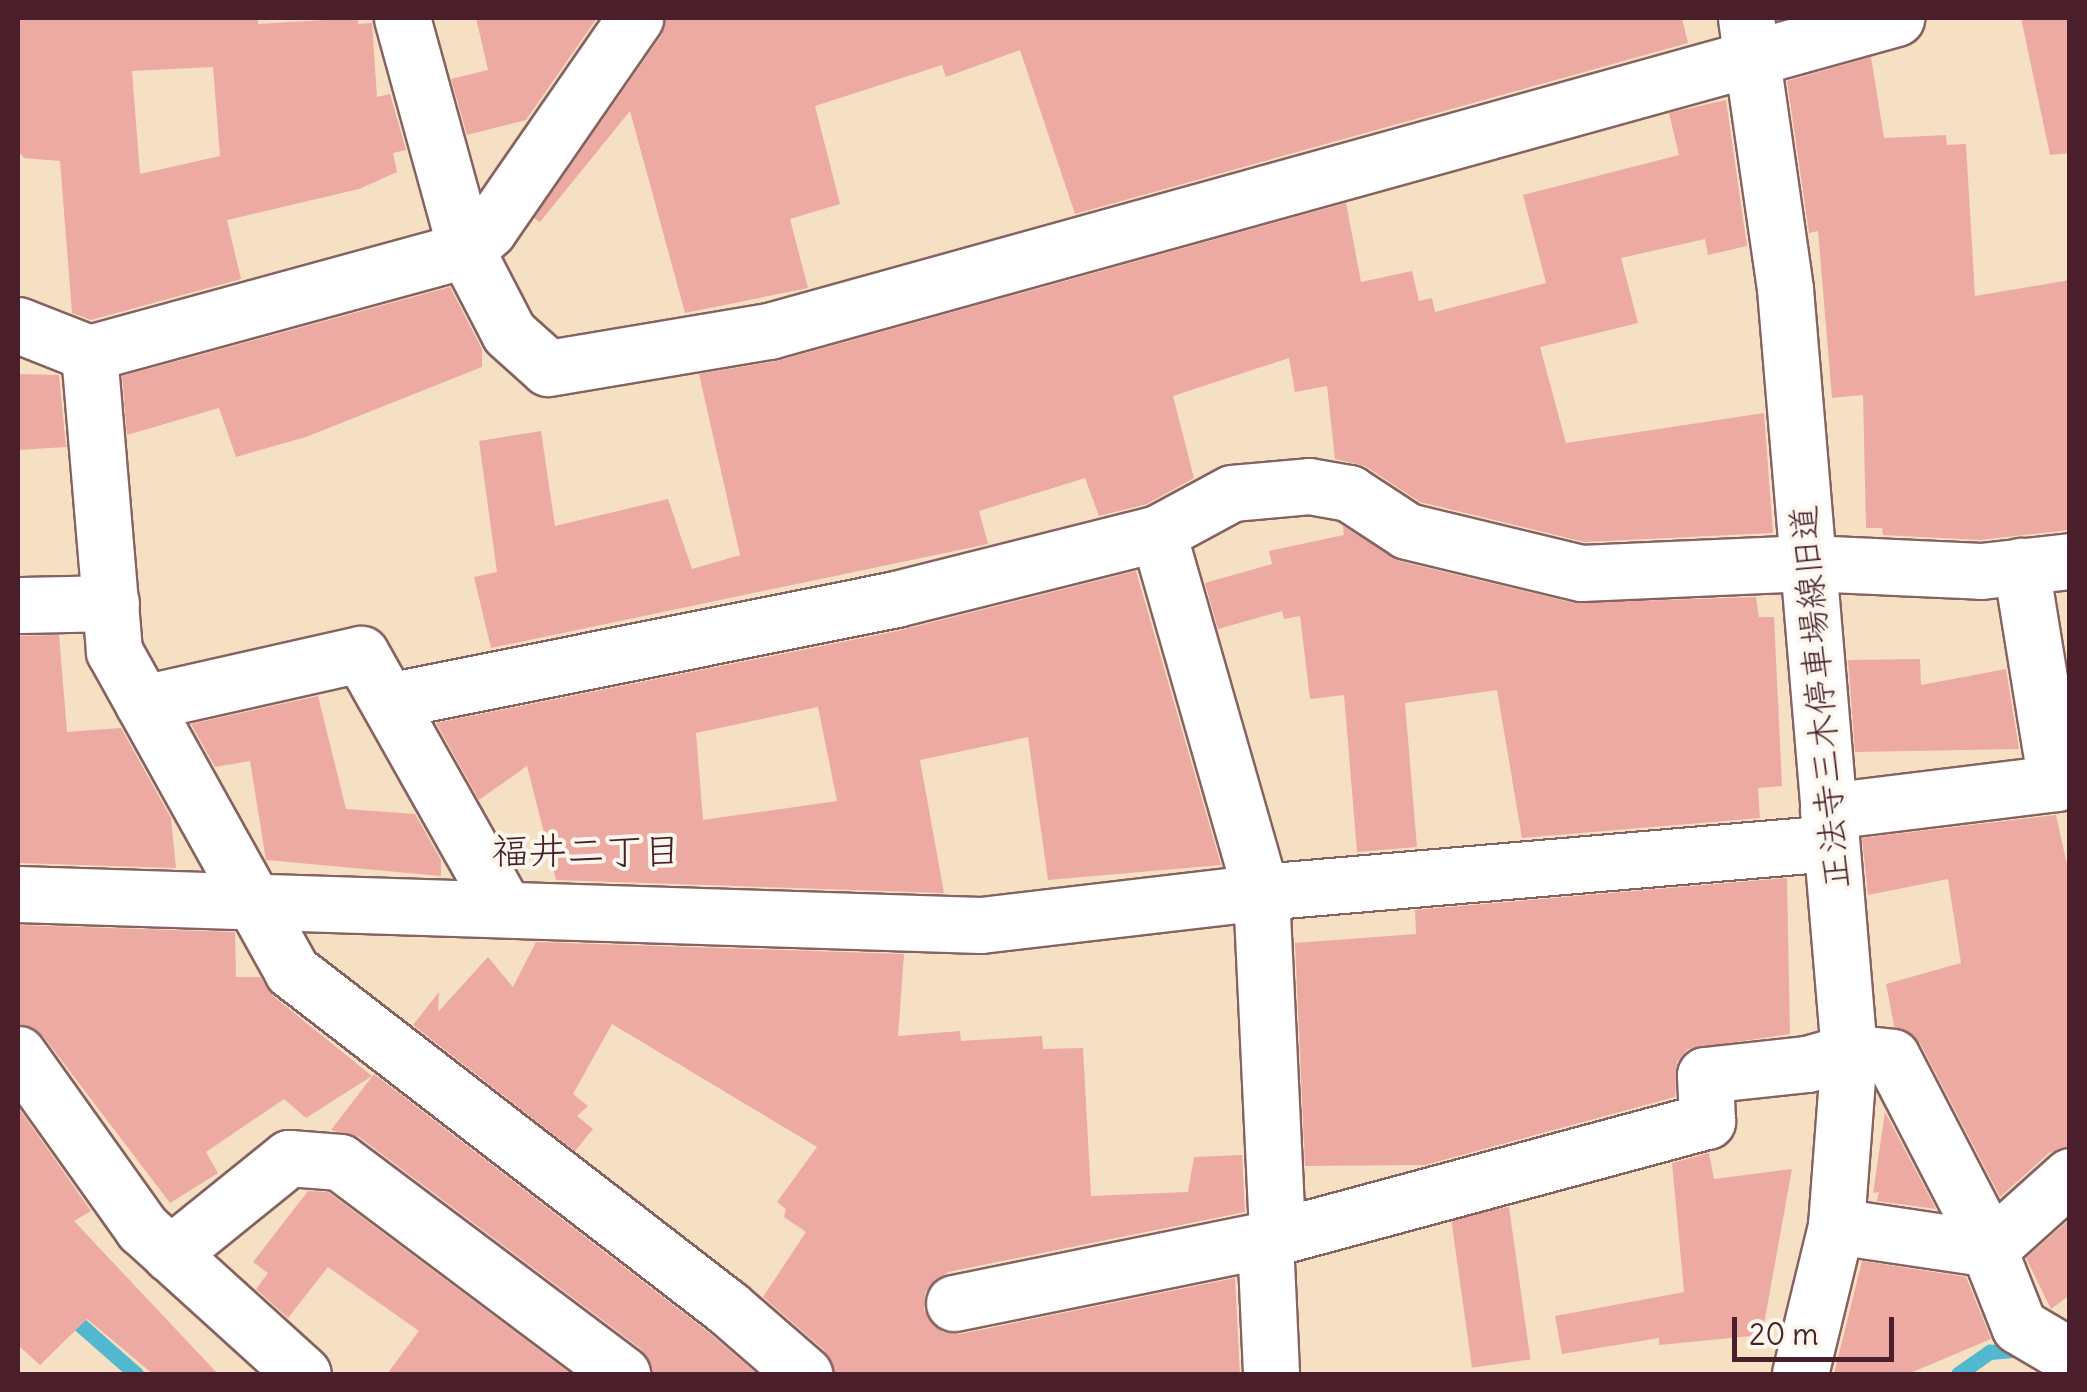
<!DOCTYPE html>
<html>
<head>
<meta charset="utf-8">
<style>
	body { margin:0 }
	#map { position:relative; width:2087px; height:1392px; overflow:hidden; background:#f5e0c4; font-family:Delius,"Klee One",sans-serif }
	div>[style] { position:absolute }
	.stream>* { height:15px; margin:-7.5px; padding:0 7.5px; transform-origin:7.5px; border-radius:7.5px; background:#52b8d0 }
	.building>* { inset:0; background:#edaaa3; transform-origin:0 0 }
	.roads { filter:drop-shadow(2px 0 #866361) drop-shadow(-2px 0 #866361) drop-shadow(0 2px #866361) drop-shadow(0 -2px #866361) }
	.minor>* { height:55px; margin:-27.5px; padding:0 27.5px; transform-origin:27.5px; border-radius:27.5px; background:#fff }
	span { translate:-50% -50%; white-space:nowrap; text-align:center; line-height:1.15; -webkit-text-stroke:8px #fbf7ec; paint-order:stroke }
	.street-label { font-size:35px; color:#4a1f2b }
	.neighbourhood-label { font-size:38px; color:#4a1f2b }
	.frame { position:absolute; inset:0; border:20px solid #4a1f2b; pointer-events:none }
	.scale { position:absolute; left:1732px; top:1317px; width:162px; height:45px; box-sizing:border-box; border:5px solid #4a1f2b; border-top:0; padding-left:12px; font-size:30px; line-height:35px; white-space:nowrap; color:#4a1f2b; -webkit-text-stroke:8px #fbf7ec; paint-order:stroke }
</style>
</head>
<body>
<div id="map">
	<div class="stream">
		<div style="left:68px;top:1314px;width:91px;rotate:41.4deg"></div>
		<div style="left:1958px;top:1374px;width:39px;rotate:-35deg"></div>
		<div style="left:1990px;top:1352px;width:32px;rotate:-5deg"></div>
	</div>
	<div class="building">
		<div style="clip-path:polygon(evenodd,18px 18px,258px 18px,258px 24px,358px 18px,358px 24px,372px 23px,377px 97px,390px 94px,406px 150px,393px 153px,397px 172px,359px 189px,227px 220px,241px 279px,91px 320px,72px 313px,60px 161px,24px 158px,18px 151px,18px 18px,213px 67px,220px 156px,140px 174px,132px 71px,213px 67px)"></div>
		<div style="clip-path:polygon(476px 18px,597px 18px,526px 120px,467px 135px,451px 79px,488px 70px)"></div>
		<div style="clip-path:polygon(666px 18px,1682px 18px,1688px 43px,1075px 214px,1020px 50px,946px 77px,942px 65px,815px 106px,840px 204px,790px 219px,808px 288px,685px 313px,630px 111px,540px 222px,534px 218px,661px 36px)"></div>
		<div style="clip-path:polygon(2021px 18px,2070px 18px,2070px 153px,2050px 155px)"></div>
		<div style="clip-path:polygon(1871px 57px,1884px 138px,1946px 135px,1947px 145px,1966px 144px,1975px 296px,2070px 280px,2070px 530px,1980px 540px,1883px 535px,1882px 528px,1866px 528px,1863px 395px,1832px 398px,1818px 231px,1809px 233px,1787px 81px)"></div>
		<div style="clip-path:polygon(1726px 100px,1747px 246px,1708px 255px,1705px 239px,1621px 258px,1638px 323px,1540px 347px,1566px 443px,1764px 413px,1773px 533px,1584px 542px,1420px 502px,1365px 466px,1335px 459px,1327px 386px,1295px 392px,1289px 358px,1173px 396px,1194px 478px,1147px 504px,1099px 516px,1085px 478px,979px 511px,988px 544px,491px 648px,474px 577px,497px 572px,479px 441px,541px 431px,555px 526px,668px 499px,692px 569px,740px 555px,699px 374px,777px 361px,1346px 203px,1361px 282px,1412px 271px,1419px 301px,1432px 298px,1435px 312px,1546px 283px,1523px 195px,1679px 155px,1669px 113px)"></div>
		<div style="clip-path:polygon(450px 287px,482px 349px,482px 367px,306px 437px,236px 457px,219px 408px,127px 435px,122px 376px)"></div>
		<div style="clip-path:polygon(18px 374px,59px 375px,66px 447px,18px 450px)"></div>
		<div style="clip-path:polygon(1343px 526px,1399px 561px,1574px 603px,1756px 597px,1759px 617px,1774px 617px,1782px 786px,1758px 788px,1760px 818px,1522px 838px,1497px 690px,1405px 703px,1417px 847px,1357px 852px,1344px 695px,1310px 699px,1300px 616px,1284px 619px,1282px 611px,1218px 629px,1205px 583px,1272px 564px,1269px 551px,1344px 535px)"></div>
		<div style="clip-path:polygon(evenodd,1136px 571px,1221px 865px,1048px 880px,1028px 737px,920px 760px,944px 893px,556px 880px,527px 766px,479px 800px,436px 723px,902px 630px,1136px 571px,818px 707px,837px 801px,703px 820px,696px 733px,818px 707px)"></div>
		<div style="clip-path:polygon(59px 635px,67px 732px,121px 728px,171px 818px,176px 868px,18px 863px,18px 636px)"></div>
		<div style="clip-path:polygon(1920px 659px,1921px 685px,2006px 669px,2019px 749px,1855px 752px,1848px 660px)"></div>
		<div style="clip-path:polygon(318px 696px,346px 809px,415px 814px,441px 860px,441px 876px,266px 860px,250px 761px,215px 767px,191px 724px)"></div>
		<div style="clip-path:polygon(2056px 815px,2070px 878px,2070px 1146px,2049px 1153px,2000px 1197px,1920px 1043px,1894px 1026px,1886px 984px,1961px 963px,1948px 879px,1868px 895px,1862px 838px)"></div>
		<div style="clip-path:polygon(1787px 878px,1790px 1034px,1688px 1049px,1677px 1062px,1675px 1097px,1425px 1165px,1305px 1166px,1295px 943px,1416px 934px,1415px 910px)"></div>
		<div style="clip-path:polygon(18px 925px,235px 932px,236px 977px,260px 977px,273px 996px,372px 1076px,306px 1118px,284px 1099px,206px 1152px,218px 1173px,170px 1203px,43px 1036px,18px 1023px)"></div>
		<div style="clip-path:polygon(536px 942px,904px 954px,898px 1036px,960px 1031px,961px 1041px,1042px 1036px,1043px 1049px,1083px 1048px,1091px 1196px,1188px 1192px,1194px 1157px,1242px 1155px,1245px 1212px,948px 1272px,925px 1292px,924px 1310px,943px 1332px,960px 1334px,1235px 1278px,1240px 1374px,834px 1374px,824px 1350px,763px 1297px,806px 1232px,784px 1217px,786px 1209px,777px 1202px,817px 1147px,612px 1024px,573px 1094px,588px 1106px,577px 1116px,593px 1129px,575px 1151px,413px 1025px,439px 992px,438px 1012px,488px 957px,513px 987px)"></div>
		<div style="clip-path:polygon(374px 1074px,708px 1332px,757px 1374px,653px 1374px,641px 1349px,359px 1137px,331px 1130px)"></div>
		<div style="clip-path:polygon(18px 1107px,91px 1211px,74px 1221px,218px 1374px,153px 1374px,87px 1319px,40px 1365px,18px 1345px)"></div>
		<div style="clip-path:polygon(1885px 1112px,1936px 1209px,1877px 1201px,1879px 1192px,1873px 1193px)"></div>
		<div style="clip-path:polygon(1709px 1153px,1714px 1179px,1792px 1169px,1762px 1335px,1659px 1345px,1659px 1338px,1562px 1354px,1555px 1316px,1684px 1292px,1672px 1163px)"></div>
		<div style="clip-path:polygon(308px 1191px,328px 1192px,571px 1374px,387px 1374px,419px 1331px,328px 1267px,288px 1318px,256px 1289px,268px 1273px,253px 1262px)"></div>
		<div style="left:1509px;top:1207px;width:154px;height:59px;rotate:82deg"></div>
		<div style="clip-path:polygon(2070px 1219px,2070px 1295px,2051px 1309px,2026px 1258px)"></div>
		<div style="clip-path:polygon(1862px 1261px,1966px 1277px,1991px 1339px,1908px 1374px,1834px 1374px)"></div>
	</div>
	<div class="roads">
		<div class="minor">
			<div style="left:402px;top:18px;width:241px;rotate:74.6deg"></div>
			<div style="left:466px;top:250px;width:93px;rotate:62.6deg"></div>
			<div style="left:509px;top:333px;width:52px;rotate:41.9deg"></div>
			<div style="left:548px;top:368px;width:224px;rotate:-9.5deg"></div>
			<div style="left:769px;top:331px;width:1170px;rotate:-15.52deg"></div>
			<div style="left:1746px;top:18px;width:274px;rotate:81.8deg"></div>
			<div style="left:1785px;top:289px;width:766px;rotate:85.21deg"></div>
			<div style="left:1849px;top:1052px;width:174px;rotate:94.3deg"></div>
			<div style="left:1836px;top:1226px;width:152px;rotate:103.7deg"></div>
			<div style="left:18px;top:325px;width:76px;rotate:21.5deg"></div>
			<div style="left:89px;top:353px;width:391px;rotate:-15.3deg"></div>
			<div style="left:466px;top:250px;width:31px;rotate:-42deg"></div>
			<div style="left:489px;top:229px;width:257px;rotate:-55.3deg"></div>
			<div style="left:89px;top:353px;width:299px;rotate:85.2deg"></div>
			<div style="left:114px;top:651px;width:366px;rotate:60.9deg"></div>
			<div style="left:292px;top:971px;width:551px;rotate:37.7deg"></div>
			<div style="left:728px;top:1308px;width:101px;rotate:41deg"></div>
			<div style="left:1158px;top:533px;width:84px;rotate:-28.4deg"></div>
			<div style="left:1232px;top:493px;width:77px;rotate:-5.2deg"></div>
			<div style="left:1309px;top:486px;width:41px;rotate:9.9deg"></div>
			<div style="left:1349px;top:493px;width:69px;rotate:33.2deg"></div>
			<div style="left:1407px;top:531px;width:179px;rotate:13.6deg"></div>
			<div style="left:1581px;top:573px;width:227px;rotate:-2.5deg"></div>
			<div style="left:1808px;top:563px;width:173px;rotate:2.6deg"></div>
			<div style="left:1981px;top:571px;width:90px;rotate:-6.4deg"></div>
			<div style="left:18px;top:605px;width:93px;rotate:-1.2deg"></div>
			<div style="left:388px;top:701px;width:518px;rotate:-11.35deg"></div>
			<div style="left:896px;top:599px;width:270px;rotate:-14.1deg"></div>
			<div style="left:1158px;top:533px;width:373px;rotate:74deg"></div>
			<div style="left:1261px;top:892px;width:342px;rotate:87.3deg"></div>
			<div style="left:143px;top:703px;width:223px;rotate:-12.7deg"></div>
			<div style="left:361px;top:654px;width:289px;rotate:60.6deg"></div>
			<div style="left:1828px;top:811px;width:230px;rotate:-7deg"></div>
			<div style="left:2056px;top:783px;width:220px;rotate:-99.2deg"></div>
			<div style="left:18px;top:894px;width:963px;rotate:1.84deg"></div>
			<div style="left:981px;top:925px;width:282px;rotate:-6.7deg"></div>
			<div style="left:1261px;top:892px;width:572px;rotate:-4.91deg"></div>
			<div style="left:18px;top:1054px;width:214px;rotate:54.5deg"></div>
			<div style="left:142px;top:1228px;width:217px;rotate:42.2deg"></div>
			<div style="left:1836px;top:1226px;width:155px;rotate:8.5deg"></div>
			<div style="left:1989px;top:1249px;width:109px;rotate:-42deg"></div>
			<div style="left:1265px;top:1240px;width:134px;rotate:87.4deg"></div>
			<div style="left:170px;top:1254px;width:153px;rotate:-38.9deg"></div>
			<div style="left:289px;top:1158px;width:51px;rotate:4.5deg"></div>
			<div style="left:340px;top:1162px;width:353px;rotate:36.9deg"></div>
			<div style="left:954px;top:1303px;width:317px;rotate:-11.5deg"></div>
			<div style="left:1265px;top:1240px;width:458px;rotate:-15.1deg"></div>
			<div style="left:1707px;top:1121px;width:46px;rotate:-92.5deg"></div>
			<div style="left:1705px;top:1075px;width:103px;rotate:-6.2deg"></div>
			<div style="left:1807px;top:1064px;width:44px;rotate:-15.9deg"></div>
			<div style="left:1849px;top:1052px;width:43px;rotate:6.6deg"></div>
			<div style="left:1892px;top:1057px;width:189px;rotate:62.6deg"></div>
			<div style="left:1979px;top:1225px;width:109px;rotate:68.4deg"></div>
			<div style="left:2019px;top:1326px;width:59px;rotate:30.5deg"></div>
		</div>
	</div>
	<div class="street-label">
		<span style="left:1819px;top:697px;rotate:-95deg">正法寺三木停車場線旧道</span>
	</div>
	<div class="neighbourhood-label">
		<span style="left:586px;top:851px">福井二丁目</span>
	</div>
	<div class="frame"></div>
	<div class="scale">20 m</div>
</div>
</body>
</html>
